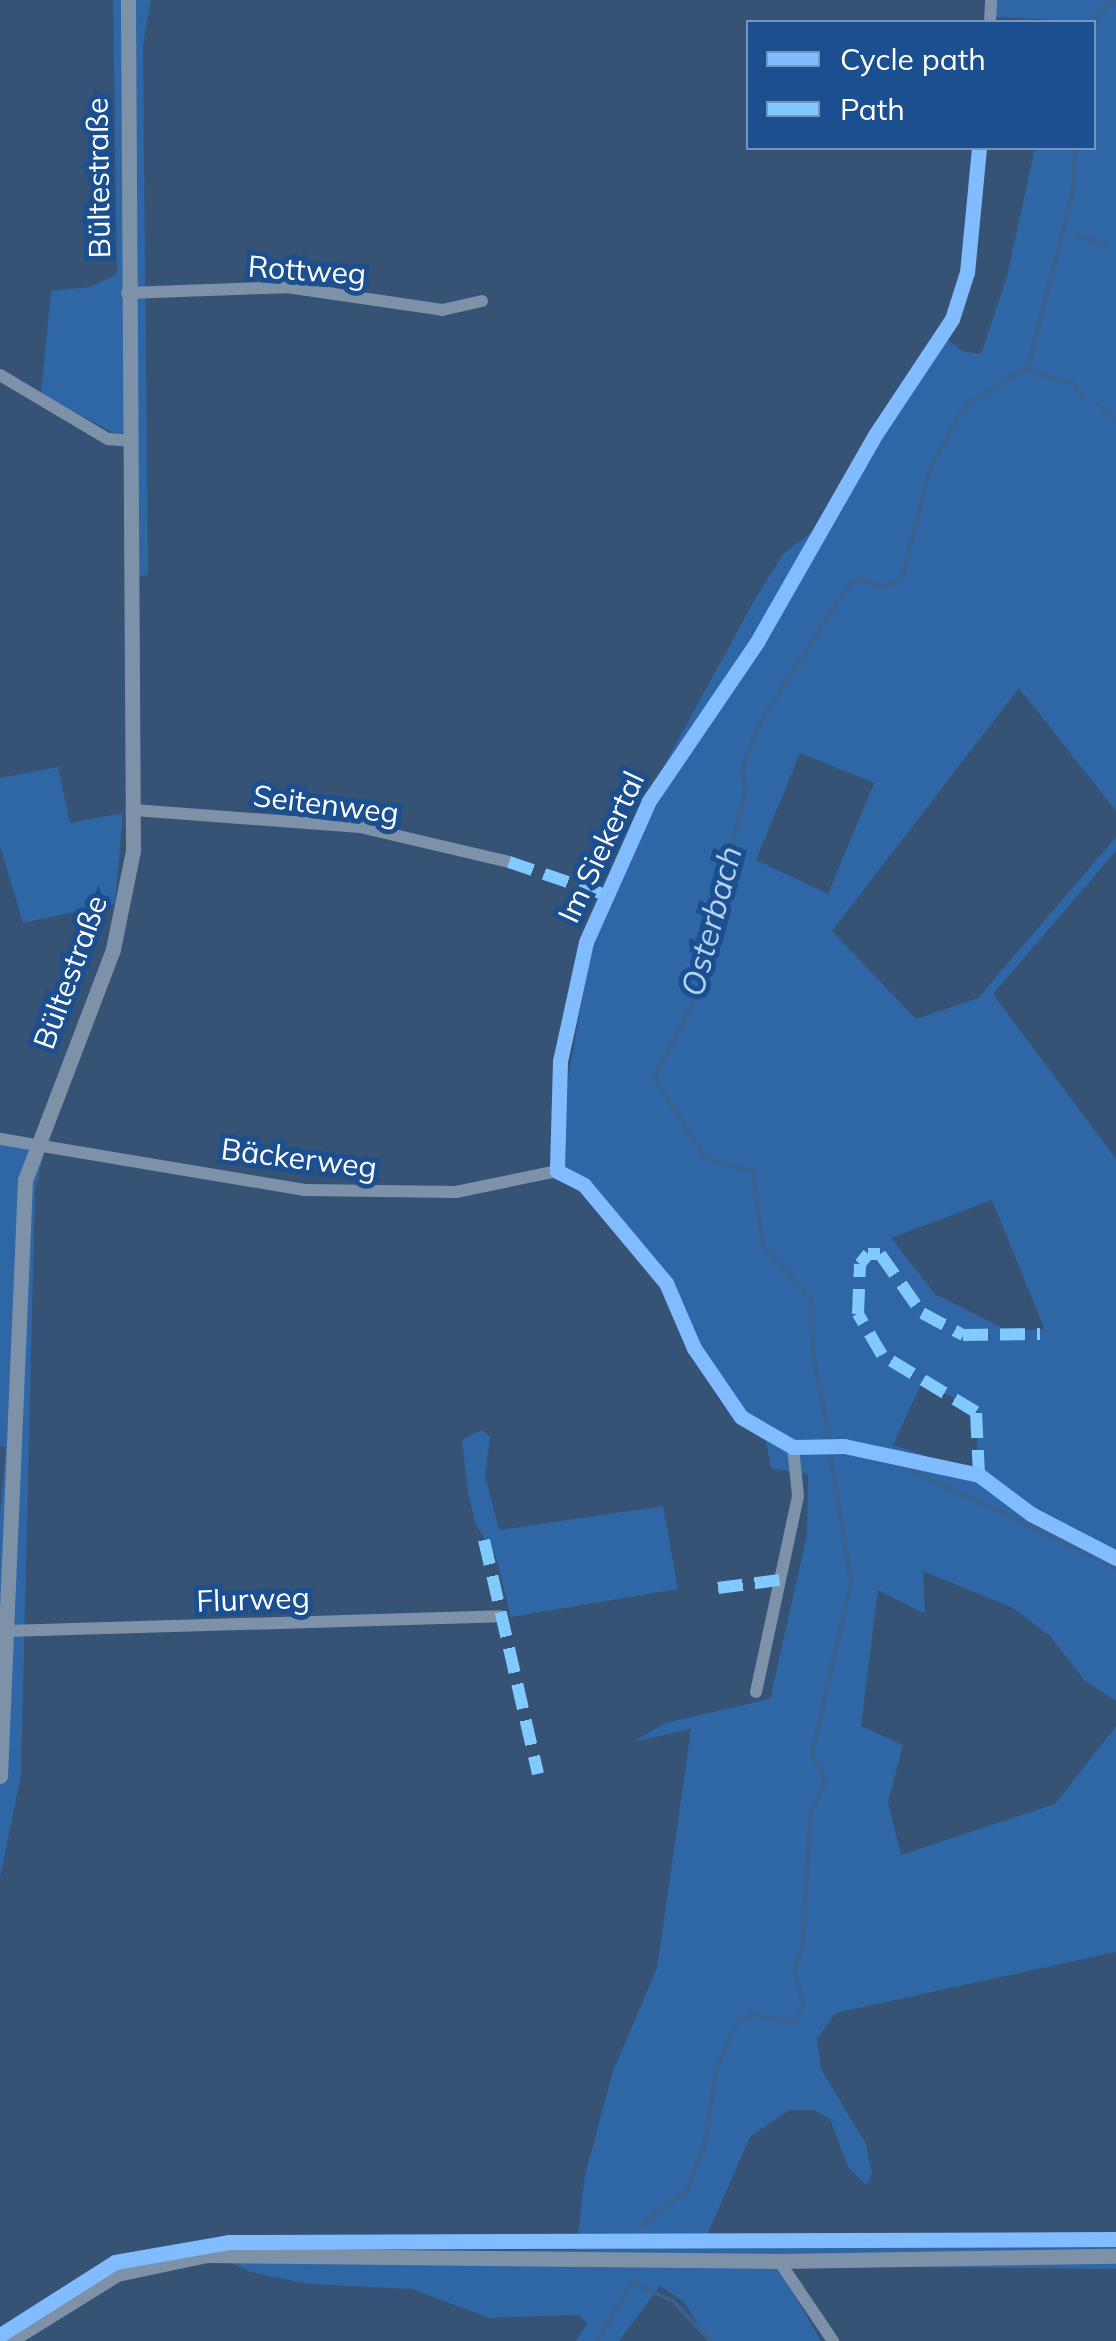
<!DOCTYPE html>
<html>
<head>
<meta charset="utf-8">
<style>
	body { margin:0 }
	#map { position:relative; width:1116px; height:2341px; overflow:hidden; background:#365274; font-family:Mulish,sans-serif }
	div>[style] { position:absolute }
	.green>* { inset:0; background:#2f66a5 }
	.stream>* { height:4px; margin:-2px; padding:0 2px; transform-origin:2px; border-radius:2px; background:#3b618d }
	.minor>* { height:12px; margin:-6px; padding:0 6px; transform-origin:6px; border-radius:6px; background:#7d92a8 }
	.tertiary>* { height:15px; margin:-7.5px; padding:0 7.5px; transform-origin:7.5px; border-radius:7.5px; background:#7d92a8 }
	.quiet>* { height:12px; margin-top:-6px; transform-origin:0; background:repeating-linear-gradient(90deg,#80caff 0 25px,transparent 0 37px) }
	.cycleway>* { height:15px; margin:-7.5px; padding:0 7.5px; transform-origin:7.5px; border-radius:7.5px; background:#80bcff }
	span { translate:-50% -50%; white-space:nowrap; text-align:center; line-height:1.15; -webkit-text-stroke:10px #1b4f8f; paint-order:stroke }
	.street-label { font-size:30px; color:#fff }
	.water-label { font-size:32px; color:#b5d3f5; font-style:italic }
	.legend { position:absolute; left:746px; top:20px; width:350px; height:130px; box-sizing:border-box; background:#1b4f8f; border:2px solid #7695bc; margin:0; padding:12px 18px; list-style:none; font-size:30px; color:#fff }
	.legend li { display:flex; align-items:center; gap:20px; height:50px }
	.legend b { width:50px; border:2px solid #7695bc }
</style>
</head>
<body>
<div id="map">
	<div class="green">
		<div style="clip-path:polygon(113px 0,151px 0,143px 45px,148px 575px,125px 576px,125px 439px,41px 394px,51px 291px,90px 287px,117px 274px)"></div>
		<div style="clip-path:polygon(evenodd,991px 0,1116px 0,1116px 811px,1019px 688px,832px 931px,916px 1019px,978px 998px,1116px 837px,1116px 851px,993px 994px,1116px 1159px,1116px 1701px,1085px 1681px,1050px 1636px,1013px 1608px,923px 1571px,925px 1614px,878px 1590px,861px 1726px,903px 1745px,888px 1802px,901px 1855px,1055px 1804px,1116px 1726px,1116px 1952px,836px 2013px,817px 2039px,821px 2069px,866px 2144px,872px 2174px,866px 2185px,848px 2167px,830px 2119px,814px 2110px,789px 2110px,750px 2137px,703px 2245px,1116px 2243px,1116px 2269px,778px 2266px,821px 2341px,708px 2341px,684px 2302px,660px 2286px,619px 2341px,576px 2341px,587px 2324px,579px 2315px,489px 2318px,412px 2289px,308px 2284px,251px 2272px,205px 2251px,576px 2250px,585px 2175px,613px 2071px,657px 1968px,691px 1729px,633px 1742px,665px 1723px,770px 1699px,807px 1535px,808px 1475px,771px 1468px,766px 1442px,730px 1416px,695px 1356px,664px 1281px,572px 1181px,558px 1180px,560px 1124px,589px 962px,608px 895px,662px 796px,648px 795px,754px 601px,783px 554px,811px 533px,939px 332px,962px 351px,981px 354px,1007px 276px,1035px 148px,1094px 148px,1094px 22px,994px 17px,991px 0,800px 753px,874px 783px,828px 894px,756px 860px,800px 753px,991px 0,992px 1200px,1044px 1328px,1043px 1329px,1008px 1331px,935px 1294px,891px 1238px,992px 1200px,991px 0,922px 1382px,977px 1410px,977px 1473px,893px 1445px,922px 1382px)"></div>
		<div style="clip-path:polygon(58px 767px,70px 823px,123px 813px,115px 903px,23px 923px,0 846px,0 778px)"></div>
		<div style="clip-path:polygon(0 1132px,47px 1142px,35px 1191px,21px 1775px,0 1878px,0 1514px,6px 1447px,0 1446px)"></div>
		<div style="clip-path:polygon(481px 1430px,490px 1437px,485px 1476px,499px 1530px,663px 1506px,678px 1589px,511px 1617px,496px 1557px,475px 1523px,468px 1492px,462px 1440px)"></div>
	</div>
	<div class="stream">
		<div style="left:1092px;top:22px;width:30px;rotate:-46deg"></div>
		<div style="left:1078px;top:235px;width:30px;rotate:20deg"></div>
		<div style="left:1030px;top:361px;width:175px;rotate:-75.8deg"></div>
		<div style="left:1073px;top:191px;width:43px;rotate:-87.3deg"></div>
		<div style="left:1026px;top:370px;width:50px;rotate:16.3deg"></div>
		<div style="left:1074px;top:384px;width:19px;rotate:54deg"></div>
		<div style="left:1097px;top:404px;width:25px;rotate:40deg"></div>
		<div style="left:830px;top:1441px;width:84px;rotate:-101deg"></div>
		<div style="left:814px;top:1359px;width:60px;rotate:-92.9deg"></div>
		<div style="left:811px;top:1299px;width:71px;rotate:-132.7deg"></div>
		<div style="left:763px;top:1247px;width:77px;rotate:-97.5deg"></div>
		<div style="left:753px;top:1171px;width:42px;rotate:-166.3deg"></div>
		<div style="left:712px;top:1161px;width:15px;rotate:-138deg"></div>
		<div style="left:701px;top:1151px;width:87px;rotate:-122.8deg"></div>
		<div style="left:654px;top:1078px;width:92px;rotate:-62.9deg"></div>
		<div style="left:696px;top:996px;width:210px;rotate:-76.5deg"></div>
		<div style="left:745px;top:792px;width:25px;rotate:-95deg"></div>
		<div style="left:743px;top:767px;width:48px;rotate:-69.3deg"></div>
		<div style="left:760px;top:722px;width:166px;rotate:-57.1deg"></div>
		<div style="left:850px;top:583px;width:10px;rotate:-24deg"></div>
		<div style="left:859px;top:579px;width:24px;rotate:19deg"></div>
		<div style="left:882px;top:587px;width:22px;rotate:-24deg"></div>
		<div style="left:902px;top:578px;width:117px;rotate:-75.6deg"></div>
		<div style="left:931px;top:465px;width:54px;rotate:-60.1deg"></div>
		<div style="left:958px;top:418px;width:17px;rotate:-54deg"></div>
		<div style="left:968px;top:404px;width:70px;rotate:-31.7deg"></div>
		<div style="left:830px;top:1450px;width:17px;rotate:10deg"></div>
		<div style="left:899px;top:1464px;width:240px;rotate:25.4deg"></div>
		<div style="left:641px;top:2225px;width:58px;rotate:-37.3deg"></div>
		<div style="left:687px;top:2190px;width:50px;rotate:-69deg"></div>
		<div style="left:705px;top:2143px;width:79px;rotate:-81.3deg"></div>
		<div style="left:717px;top:2065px;width:49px;rotate:-64.5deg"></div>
		<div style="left:738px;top:2021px;width:15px;rotate:-28deg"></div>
		<div style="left:751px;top:2014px;width:41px;rotate:11.3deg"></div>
		<div style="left:791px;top:2022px;width:21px;rotate:-53deg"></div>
		<div style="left:804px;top:2005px;width:37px;rotate:-106deg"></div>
		<div style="left:794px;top:1969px;width:23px;rotate:-70deg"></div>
		<div style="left:802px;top:1947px;width:136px;rotate:-86.2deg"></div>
		<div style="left:811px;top:1811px;width:34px;rotate:-63deg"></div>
		<div style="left:826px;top:1781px;width:30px;rotate:-118deg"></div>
		<div style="left:812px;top:1755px;width:177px;rotate:-77.3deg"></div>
		<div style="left:851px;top:1582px;width:130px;rotate:-99.3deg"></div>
		<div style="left:597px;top:2341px;width:69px;rotate:-59.3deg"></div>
		<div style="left:632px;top:2282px;width:45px;rotate:24.9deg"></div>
		<div style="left:673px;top:2301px;width:54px;rotate:47.2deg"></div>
	</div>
	<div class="minor">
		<div style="left:990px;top:22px;width:22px;rotate:-87deg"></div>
		<div style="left:127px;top:293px;width:160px;rotate:-2.1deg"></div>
		<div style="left:287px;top:287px;width:157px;rotate:8.4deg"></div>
		<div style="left:442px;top:310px;width:41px;rotate:-12.7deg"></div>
		<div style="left:0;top:375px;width:126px;rotate:30.7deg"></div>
		<div style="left:108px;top:439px;width:21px;rotate:5deg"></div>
		<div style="left:134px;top:810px;width:227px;rotate:4.3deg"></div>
		<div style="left:360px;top:827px;width:153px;rotate:13.2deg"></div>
		<div style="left:0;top:1139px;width:309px;rotate:9.5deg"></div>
		<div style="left:305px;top:1190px;width:151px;rotate:0.8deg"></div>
		<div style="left:456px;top:1192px;width:103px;rotate:-11.7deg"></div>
		<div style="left:557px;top:1171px;width:110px;rotate:-88.4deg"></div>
		<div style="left:560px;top:1061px;width:122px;rotate:-77.7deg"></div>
		<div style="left:586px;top:942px;width:154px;rotate:-65.9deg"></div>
		<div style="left:649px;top:801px;width:192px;rotate:-55.8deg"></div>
		<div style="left:757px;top:642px;width:238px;rotate:-60.3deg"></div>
		<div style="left:875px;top:435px;width:139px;rotate:-56.4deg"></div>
		<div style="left:952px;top:319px;width:49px;rotate:-72.3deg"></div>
		<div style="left:967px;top:272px;width:125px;rotate:-84.5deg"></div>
		<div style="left:557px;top:1171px;width:30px;rotate:27deg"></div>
		<div style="left:584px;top:1185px;width:128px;rotate:50.1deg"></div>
		<div style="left:666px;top:1283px;width:71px;rotate:66.7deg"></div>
		<div style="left:694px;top:1348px;width:83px;rotate:55.7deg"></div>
		<div style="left:741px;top:1417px;width:60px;rotate:30deg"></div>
		<div style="left:793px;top:1447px;width:51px;rotate:-1.1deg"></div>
		<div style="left:844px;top:1446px;width:138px;rotate:12.1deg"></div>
		<div style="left:979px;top:1475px;width:65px;rotate:36.9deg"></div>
		<div style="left:1031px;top:1514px;width:96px;rotate:27.4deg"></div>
		<div style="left:7px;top:1631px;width:494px;rotate:-1.7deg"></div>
		<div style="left:756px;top:1692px;width:200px;rotate:-77.9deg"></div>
		<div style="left:798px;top:1496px;width:49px;rotate:-95.8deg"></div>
		<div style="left:779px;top:2261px;width:97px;rotate:56deg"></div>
	</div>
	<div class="tertiary">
		<div style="left:0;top:1776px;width:597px;rotate:-87.6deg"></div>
		<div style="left:25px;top:1180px;width:247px;rotate:-69.1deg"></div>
		<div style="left:113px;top:949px;width:100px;rotate:-78.5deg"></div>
		<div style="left:133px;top:851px;width:851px;rotate:-90.34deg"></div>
		<div style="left:9px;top:2341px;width:127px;rotate:-31.8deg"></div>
		<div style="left:117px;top:2274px;width:92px;rotate:-11.9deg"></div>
		<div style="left:207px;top:2255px;width:572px;rotate:0.6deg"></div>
		<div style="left:779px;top:2261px;width:337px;rotate:-0.9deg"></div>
	</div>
	<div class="quiet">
		<div style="left:509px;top:862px;width:102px;rotate:18.8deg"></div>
		<div style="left:979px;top:1475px;width:63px;rotate:-92.7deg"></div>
		<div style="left:976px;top:1412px;width:110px;rotate:-148.8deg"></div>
		<div style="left:882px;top:1355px;width:48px;rotate:-120.3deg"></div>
		<div style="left:858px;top:1314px;width:50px;rotate:-87.7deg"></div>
		<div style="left:860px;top:1264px;width:13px;rotate:-51deg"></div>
		<div style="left:868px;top:1254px;width:12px"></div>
		<div style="left:880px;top:1254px;width:72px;rotate:54.6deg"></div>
		<div style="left:922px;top:1313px;width:47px;rotate:28.2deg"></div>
		<div style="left:963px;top:1335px;width:77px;rotate:-0.7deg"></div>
		<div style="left:484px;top:1540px;width:240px;rotate:77deg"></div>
		<div style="left:718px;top:1588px;width:62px;rotate:-7.5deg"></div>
	</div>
	<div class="cycleway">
		<div style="left:979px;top:148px;width:125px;rotate:95.5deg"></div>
		<div style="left:967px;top:272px;width:49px;rotate:107.7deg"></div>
		<div style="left:952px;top:319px;width:139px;rotate:123.6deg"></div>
		<div style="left:875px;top:435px;width:238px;rotate:119.7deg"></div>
		<div style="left:757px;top:642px;width:192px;rotate:124.2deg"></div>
		<div style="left:649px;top:801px;width:154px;rotate:114.1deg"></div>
		<div style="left:586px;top:942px;width:122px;rotate:102.3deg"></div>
		<div style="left:560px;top:1061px;width:110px;rotate:91.6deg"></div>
		<div style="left:557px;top:1171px;width:30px;rotate:27deg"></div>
		<div style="left:584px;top:1185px;width:128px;rotate:50.1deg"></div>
		<div style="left:666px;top:1283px;width:71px;rotate:66.7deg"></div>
		<div style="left:694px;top:1348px;width:83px;rotate:55.7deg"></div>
		<div style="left:741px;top:1417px;width:60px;rotate:30deg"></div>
		<div style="left:793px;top:1447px;width:51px;rotate:-1.1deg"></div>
		<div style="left:844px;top:1446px;width:138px;rotate:12.1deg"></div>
		<div style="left:979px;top:1475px;width:65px;rotate:36.9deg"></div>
		<div style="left:1031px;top:1514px;width:96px;rotate:27.4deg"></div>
		<div style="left:0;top:2335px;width:136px;rotate:-32.4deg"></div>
		<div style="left:115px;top:2262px;width:115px;rotate:-10deg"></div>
		<div style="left:228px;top:2242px;width:888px;rotate:-0.19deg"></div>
	</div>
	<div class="street-label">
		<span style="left:98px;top:178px;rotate:-91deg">Bültestraße</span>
		<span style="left:307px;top:270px;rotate:4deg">Rottweg</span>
		<span style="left:326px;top:804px;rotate:7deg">Seitenweg</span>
		<span style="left:601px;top:847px;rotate:-65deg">Im Siekertal</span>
		<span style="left:70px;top:972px;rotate:-70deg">Bültestraße</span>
		<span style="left:299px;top:1158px;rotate:7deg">Bäckerweg</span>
		<span style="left:253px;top:1599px;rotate:-2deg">Flurweg</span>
	</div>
	<div class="water-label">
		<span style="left:711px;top:921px;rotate:-75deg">Osterbach</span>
	</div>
	<ul class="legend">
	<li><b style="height:12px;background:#80bcff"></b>Cycle path</li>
	<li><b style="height:12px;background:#80caff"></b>Path</li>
	</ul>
</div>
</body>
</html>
